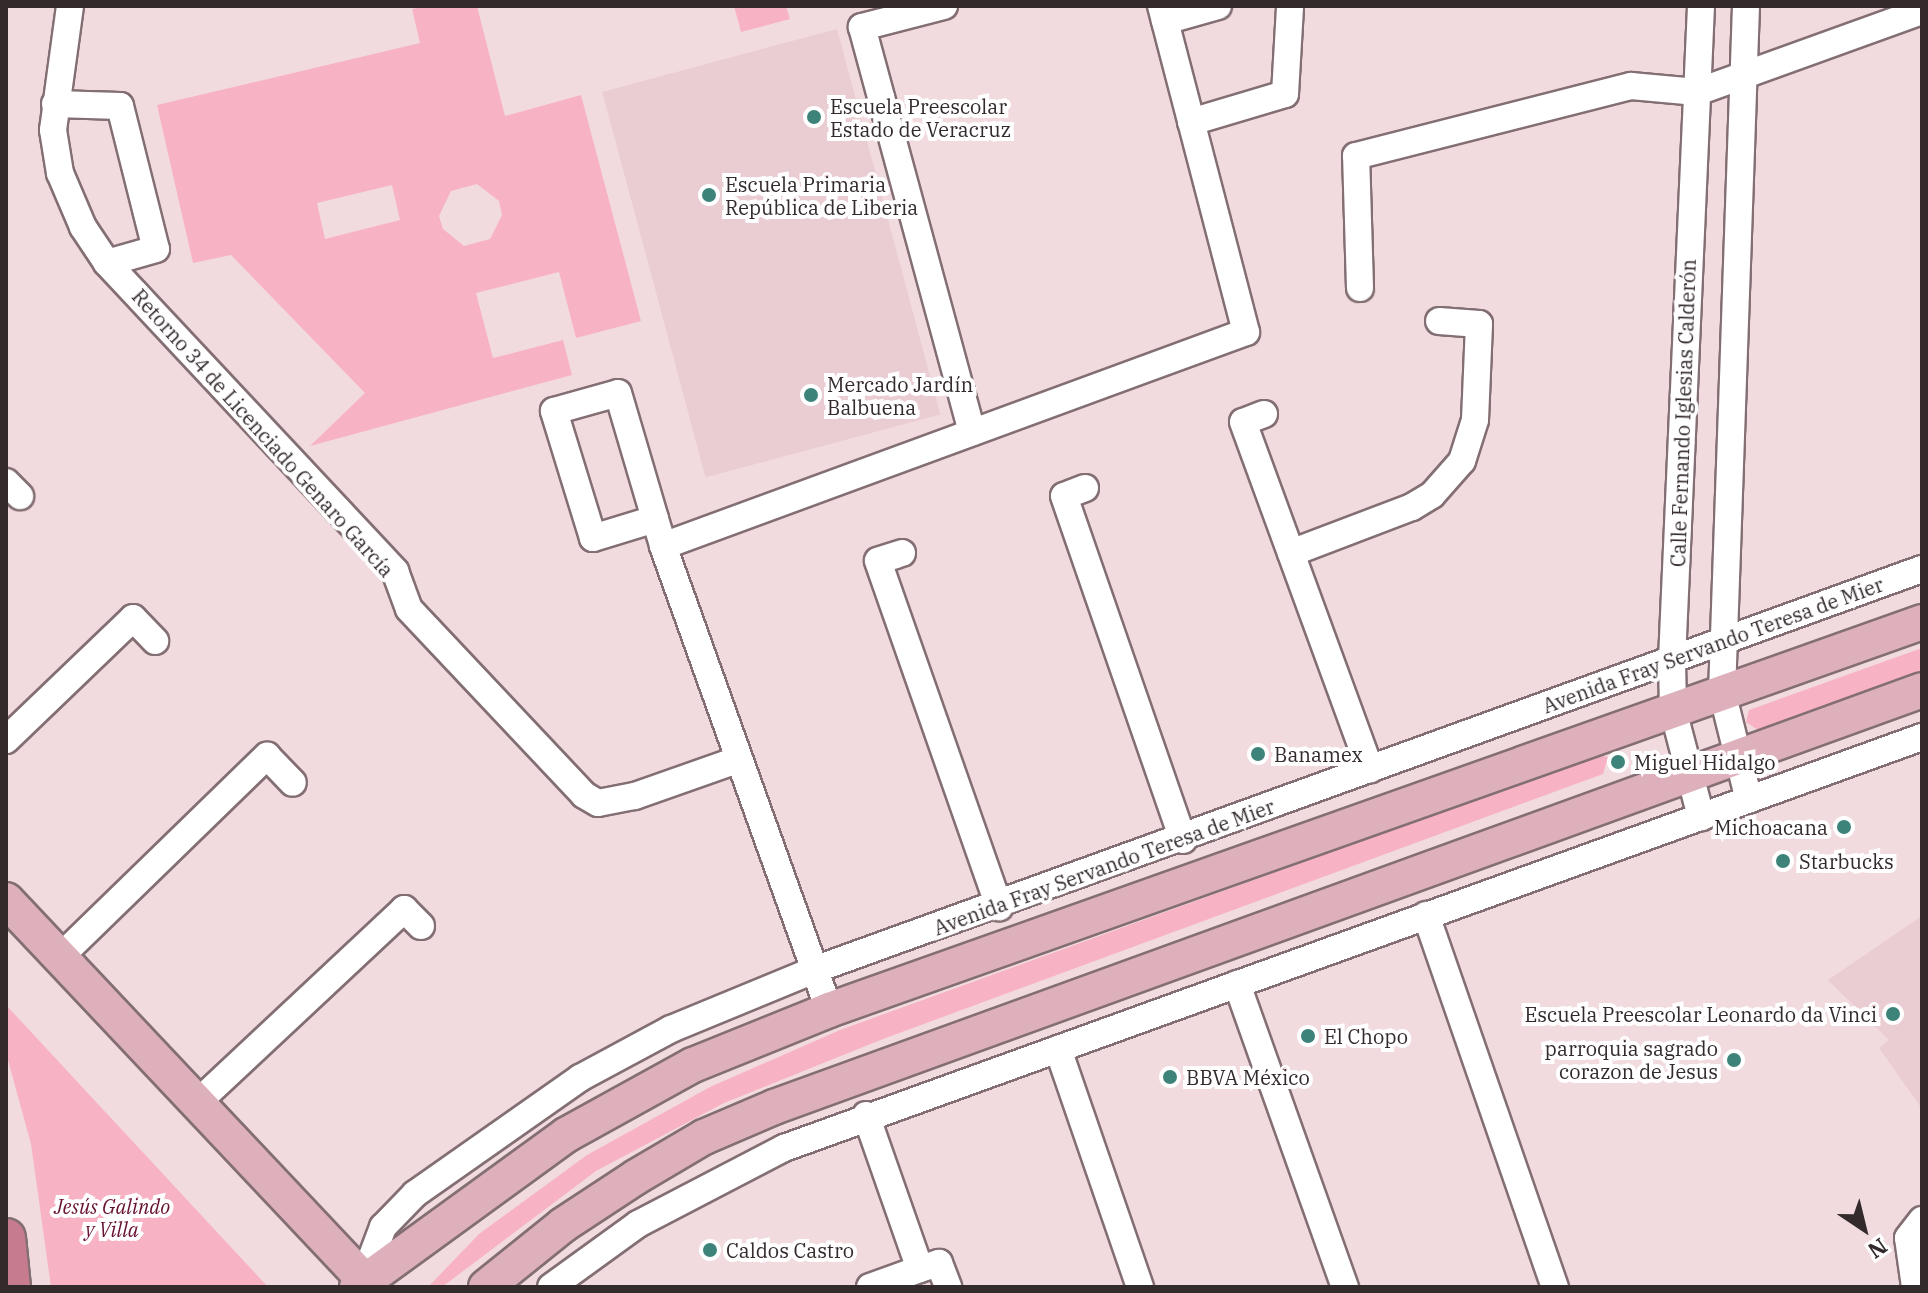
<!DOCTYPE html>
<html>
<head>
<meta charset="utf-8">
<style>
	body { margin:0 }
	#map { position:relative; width:1928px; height:1293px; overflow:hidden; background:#f2dbdf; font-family:"IBM Plex Serif",serif }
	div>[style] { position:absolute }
	.built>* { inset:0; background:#eaccd3; transform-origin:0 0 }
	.green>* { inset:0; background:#f7b3c4 }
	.roads { filter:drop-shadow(2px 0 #836f73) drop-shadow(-2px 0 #836f73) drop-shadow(0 2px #836f73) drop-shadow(0 -2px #836f73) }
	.minor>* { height:26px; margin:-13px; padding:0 13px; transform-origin:13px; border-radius:13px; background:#fff }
	.major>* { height:34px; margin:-17px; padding:0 17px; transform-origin:17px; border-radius:17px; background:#ddb0bb }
	.highway>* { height:38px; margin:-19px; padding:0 19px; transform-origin:19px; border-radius:19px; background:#c67b8e }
	.dots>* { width:22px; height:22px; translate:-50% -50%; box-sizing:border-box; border:4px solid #fff; border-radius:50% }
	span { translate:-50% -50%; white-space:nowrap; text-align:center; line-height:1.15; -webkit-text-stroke:8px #fff; paint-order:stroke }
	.poi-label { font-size:20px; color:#332a2c }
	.left { translate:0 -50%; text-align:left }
	.right { translate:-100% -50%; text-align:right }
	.street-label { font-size:20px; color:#332a2c }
	.park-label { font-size:20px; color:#681233; font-style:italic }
	.frame { position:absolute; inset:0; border:8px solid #332a2c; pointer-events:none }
	.north { position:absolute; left:1824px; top:1189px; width:80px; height:80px; -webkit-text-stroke:6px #fff; paint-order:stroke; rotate:145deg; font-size:22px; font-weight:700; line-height:32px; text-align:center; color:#332a2c }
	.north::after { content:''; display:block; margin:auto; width:28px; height:36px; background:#332a2c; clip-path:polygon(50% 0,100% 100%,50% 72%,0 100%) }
</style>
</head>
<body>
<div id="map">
	<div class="built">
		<div style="left:837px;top:29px;width:399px;height:243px;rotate:75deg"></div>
		<div style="clip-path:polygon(1922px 916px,1922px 1104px,1920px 1106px,1879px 1048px,1889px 1040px,1828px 980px)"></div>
	</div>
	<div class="green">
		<div style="clip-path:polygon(evenodd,426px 6px,477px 6px,505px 116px,581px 95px,641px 321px,576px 338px,559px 272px,476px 293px,493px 358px,563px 340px,572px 375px,310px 446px,365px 393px,231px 255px,193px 263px,157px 105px,420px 43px,412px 9px,426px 6px,477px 184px,499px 201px,502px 215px,490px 239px,464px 246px,443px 229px,439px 216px,451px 191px,477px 184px,426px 6px,392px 185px,400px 220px,325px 239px,317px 203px,392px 185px)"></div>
		<div style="clip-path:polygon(734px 6px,786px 6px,790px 19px,741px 32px)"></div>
		<div style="clip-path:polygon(1922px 648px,1922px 676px,1765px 735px,1746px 722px,1749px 710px)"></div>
		<div style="clip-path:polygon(1598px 755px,1608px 757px,1603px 774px,883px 1039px,724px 1103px,596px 1171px,442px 1287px,429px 1286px,479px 1234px,587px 1155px,710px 1087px,840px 1030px)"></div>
		<div style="clip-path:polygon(6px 1005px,268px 1287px,51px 1287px,31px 1144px,6px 1053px)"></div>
	</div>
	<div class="roads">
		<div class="minor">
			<div style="left:70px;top:6px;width:125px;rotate:97.8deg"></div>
			<div style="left:53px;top:130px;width:44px;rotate:80.8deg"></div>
			<div style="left:60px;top:173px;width:59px;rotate:66.9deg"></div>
			<div style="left:83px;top:227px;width:43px;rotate:56.3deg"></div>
			<div style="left:107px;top:263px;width:422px;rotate:46.9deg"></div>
			<div style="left:395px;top:571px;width:40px;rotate:69.8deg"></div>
			<div style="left:409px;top:609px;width:255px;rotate:46.7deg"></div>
			<div style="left:584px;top:795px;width:16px;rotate:30deg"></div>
			<div style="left:598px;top:803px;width:38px;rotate:-11deg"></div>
			<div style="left:635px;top:796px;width:108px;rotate:-19.4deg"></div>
			<div style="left:944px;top:6px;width:85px;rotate:165.6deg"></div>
			<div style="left:862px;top:27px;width:420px;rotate:74.8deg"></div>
			<div style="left:1701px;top:6px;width:656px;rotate:92.54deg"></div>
			<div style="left:1672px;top:661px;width:49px;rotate:88.8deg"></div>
			<div style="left:1673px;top:710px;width:111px;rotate:75.3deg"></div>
			<div style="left:1746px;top:6px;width:686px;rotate:92deg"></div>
			<div style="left:1722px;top:692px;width:111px;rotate:76deg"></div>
			<div style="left:1165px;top:21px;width:55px;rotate:-15.8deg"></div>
			<div style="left:55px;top:104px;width:65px;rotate:1.8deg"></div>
			<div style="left:120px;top:106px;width:147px;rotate:75.9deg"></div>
			<div style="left:156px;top:249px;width:51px;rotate:164.1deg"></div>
			<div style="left:1191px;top:122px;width:98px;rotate:-16.6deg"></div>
			<div style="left:1285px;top:94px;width:88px;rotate:-86.7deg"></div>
			<div style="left:1360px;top:288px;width:132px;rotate:-91.7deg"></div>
			<div style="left:1356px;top:156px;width:284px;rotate:-14.3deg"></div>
			<div style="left:1631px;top:86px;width:66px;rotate:5.2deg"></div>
			<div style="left:1697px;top:92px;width:239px;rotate:-19.8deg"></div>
			<div style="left:1264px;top:414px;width:22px;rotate:159deg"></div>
			<div style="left:1243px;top:422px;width:370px;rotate:69.9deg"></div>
			<div style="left:6px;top:482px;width:20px;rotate:45deg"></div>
			<div style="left:1085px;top:488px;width:22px;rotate:159deg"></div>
			<div style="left:1064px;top:496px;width:364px;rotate:70.9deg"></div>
			<div style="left:655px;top:519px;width:65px;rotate:163deg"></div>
			<div style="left:593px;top:538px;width:133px;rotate:-107.1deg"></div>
			<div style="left:554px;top:411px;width:66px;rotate:-15.7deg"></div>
			<div style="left:618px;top:393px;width:131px;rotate:73.6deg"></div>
			<div style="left:655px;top:519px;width:28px;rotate:73deg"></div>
			<div style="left:663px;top:546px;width:493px;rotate:70.3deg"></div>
			<div style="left:663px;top:546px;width:621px;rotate:-20.16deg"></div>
			<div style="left:1246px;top:332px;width:337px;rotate:-104.6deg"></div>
			<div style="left:902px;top:553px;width:25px;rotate:162deg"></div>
			<div style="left:878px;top:561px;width:367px;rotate:70.7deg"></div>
			<div style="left:1291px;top:553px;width:129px;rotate:-20.8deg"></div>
			<div style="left:1412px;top:507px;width:23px;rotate:-31deg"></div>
			<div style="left:1432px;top:495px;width:45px;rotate:-48.6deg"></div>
			<div style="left:1462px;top:461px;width:43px;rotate:-72.4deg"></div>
			<div style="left:1475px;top:420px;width:96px;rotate:-87.6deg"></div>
			<div style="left:1479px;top:324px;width:40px;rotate:-175.7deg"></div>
			<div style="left:6px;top:740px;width:176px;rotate:-43.8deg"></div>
			<div style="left:133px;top:618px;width:32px;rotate:46deg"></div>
			<div style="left:1426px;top:915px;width:394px;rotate:70.9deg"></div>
			<div style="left:60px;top:957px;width:289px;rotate:-44.2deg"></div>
			<div style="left:267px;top:756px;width:37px;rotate:46deg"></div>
			<div style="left:1237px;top:984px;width:322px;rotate:70.4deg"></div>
			<div style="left:1058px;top:1049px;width:252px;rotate:71deg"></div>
			<div style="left:197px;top:1103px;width:284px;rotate:-43.1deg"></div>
			<div style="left:404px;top:909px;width:24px;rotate:45deg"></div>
			<div style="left:866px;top:1115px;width:163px;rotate:70.7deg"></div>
			<div style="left:920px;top:1269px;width:20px;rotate:-18deg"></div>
			<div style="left:939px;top:1263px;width:26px;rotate:69deg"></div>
			<div style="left:363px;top:1280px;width:57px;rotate:-69.3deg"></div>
			<div style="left:383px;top:1227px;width:46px;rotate:-45.9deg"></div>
			<div style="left:415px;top:1194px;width:202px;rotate:-35.1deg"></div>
			<div style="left:580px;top:1078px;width:103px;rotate:-28.3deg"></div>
			<div style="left:671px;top:1029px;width:155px;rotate:-22.4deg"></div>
			<div style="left:814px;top:970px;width:1178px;rotate:-19.9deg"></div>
			<div style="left:551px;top:1287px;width:107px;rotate:-35.9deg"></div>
			<div style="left:638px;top:1224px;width:165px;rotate:-27.5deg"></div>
			<div style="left:784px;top:1148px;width:1210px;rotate:-19.86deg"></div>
			<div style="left:870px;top:1287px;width:53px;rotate:-19.8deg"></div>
			<div style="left:1915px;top:1287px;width:49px;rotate:-98.1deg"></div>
			<div style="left:1908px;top:1238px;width:23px;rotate:-52deg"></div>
		</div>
		<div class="major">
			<div style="left:6px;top:900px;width:532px;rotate:46.68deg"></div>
			<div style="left:357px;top:1287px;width:258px;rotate:-36deg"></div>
			<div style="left:566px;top:1135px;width:145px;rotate:-28.9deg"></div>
			<div style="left:693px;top:1065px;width:147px;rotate:-22deg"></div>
			<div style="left:829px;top:1010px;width:1160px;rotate:-19.54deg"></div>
			<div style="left:486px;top:1287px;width:99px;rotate:-38.8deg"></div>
			<div style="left:563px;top:1225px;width:87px;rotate:-33.3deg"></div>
			<div style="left:636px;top:1177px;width:79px;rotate:-30.5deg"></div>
			<div style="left:704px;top:1137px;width:76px;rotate:-23.2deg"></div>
			<div style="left:774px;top:1107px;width:1221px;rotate:-19.96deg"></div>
		</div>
		<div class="highway">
			<div style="left:6px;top:1238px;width:49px;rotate:84.2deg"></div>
		</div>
	</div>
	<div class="dots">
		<div style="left:814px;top:117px;background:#3d8379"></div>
		<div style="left:709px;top:195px;background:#3d8379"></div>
		<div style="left:811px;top:395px;background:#3d8379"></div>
		<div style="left:1258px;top:754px;background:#3d8379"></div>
		<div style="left:1618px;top:762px;background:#3d8379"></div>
		<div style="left:1844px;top:827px;background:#3d8379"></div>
		<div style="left:1783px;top:861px;background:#3d8379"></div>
		<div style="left:1893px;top:1014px;background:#3d8379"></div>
		<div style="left:1308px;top:1036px;background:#3d8379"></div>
		<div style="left:1734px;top:1060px;background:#3d8379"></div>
		<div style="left:1170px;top:1077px;background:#3d8379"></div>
		<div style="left:710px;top:1250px;background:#3d8379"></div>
	</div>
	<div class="poi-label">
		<span class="left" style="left:830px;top:118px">Escuela Preescolar<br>Estado de Veracruz</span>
		<span class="left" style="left:725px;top:196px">Escuela Primaria<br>República de Liberia</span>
		<span class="left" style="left:827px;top:396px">Mercado Jardín<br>Balbuena</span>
		<span class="left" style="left:1274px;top:754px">Banamex</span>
		<span class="left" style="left:1634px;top:762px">Miguel Hidalgo</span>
		<span class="right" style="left:1828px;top:827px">Michoacana</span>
		<span class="left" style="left:1799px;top:861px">Starbucks</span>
		<span class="right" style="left:1877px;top:1014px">Escuela Preescolar Leonardo da Vinci</span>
		<span class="left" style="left:1324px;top:1036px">El Chopo</span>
		<span class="right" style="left:1718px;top:1060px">parroquia sagrado<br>corazon de Jesus</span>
		<span class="left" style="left:1186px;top:1077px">BBVA México</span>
		<span class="left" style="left:726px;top:1250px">Caldos Castro</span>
	</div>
	<div class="street-label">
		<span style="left:1683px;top:413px;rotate:-88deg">Calle Fernando Iglesias Calderón</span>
		<span style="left:263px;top:433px;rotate:48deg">Retorno 34 de Licenciado Genaro García</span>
		<span style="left:1713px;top:645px;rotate:-20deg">Avenida Fray Servando Teresa de Mier</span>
		<span style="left:1104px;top:867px;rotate:-20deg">Avenida Fray Servando Teresa de Mier</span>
	</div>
	<div class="park-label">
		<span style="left:112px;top:1218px">Jesús Galindo<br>y Villa</span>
	</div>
	<div class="frame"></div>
	<div class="north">N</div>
</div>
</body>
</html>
